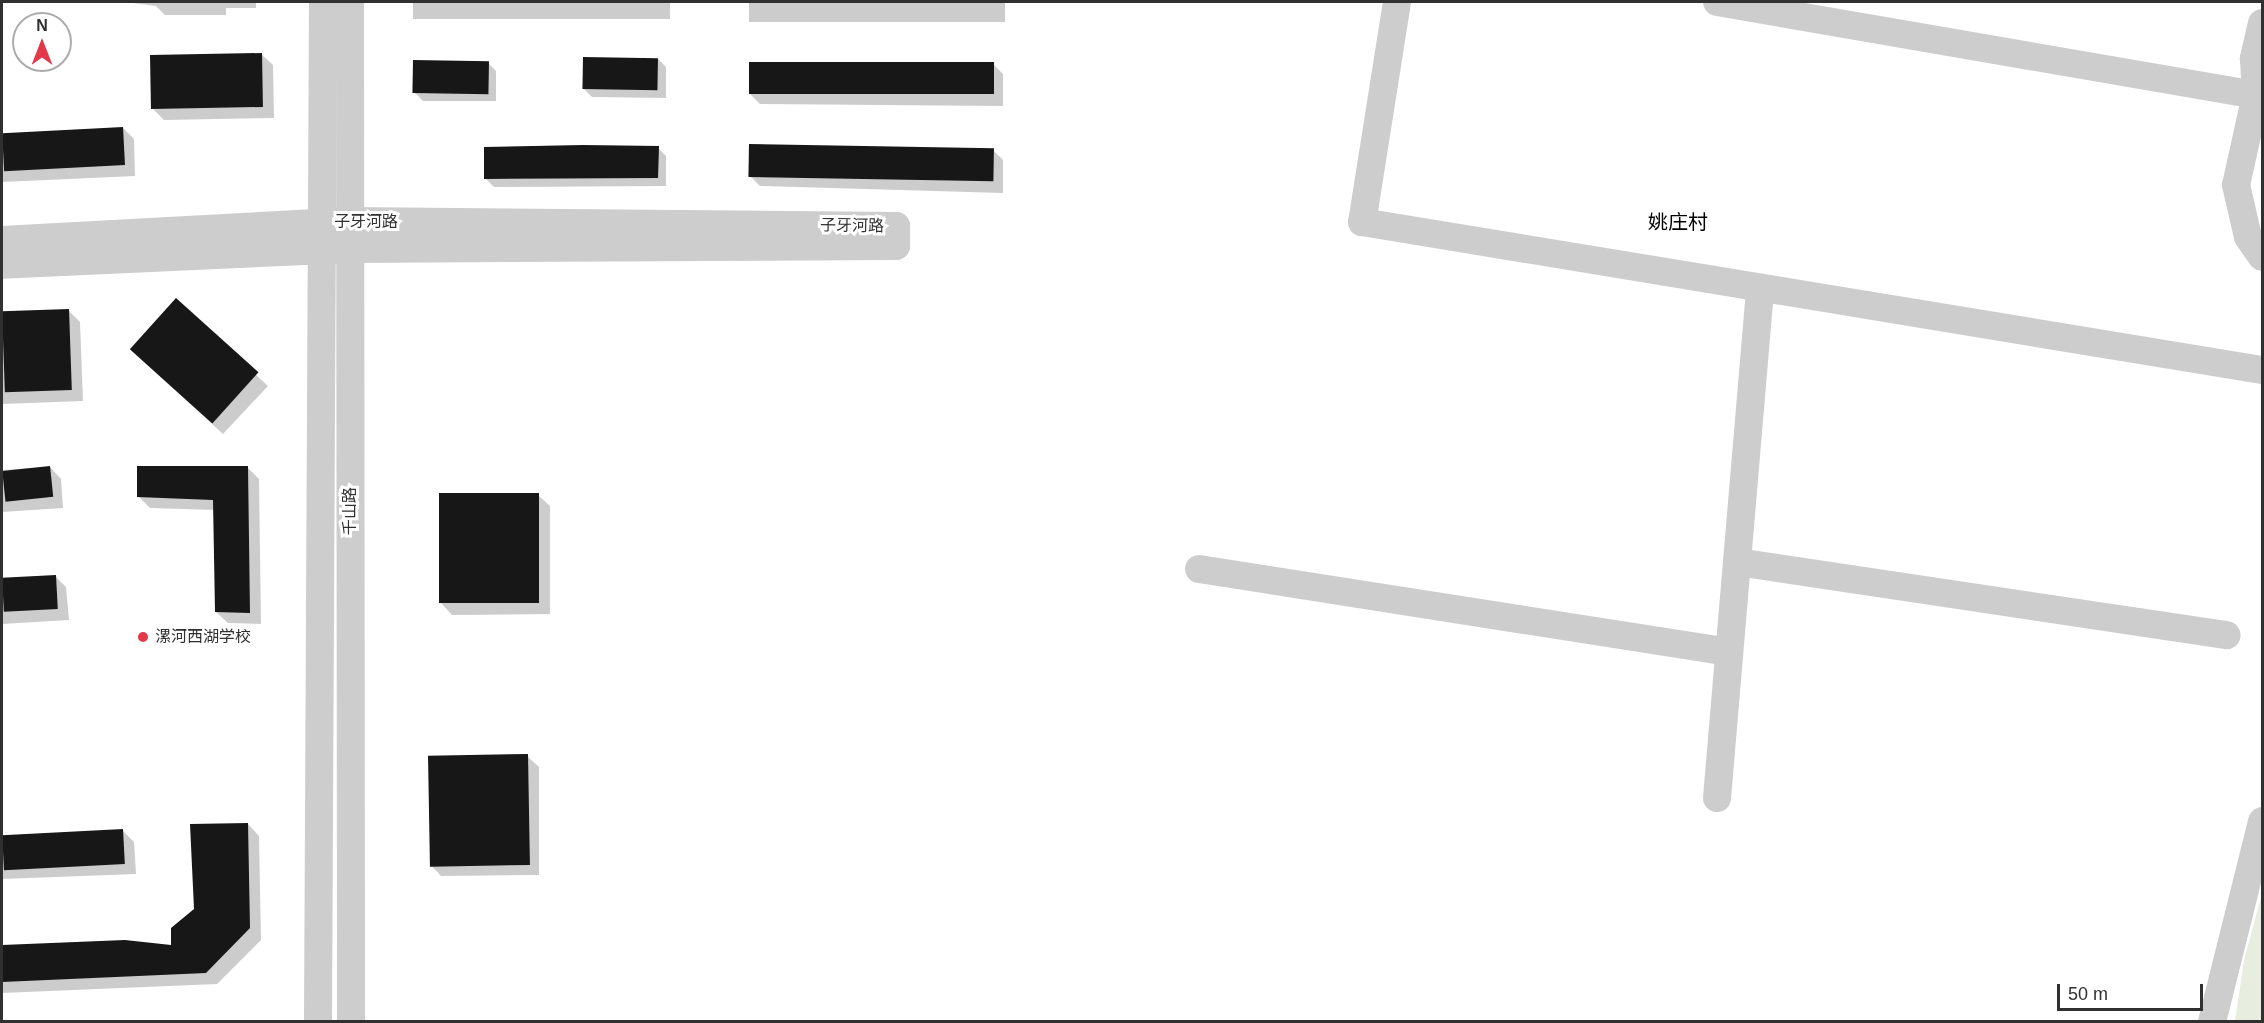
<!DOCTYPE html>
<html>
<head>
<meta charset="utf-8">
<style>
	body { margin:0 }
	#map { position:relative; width:2264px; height:1023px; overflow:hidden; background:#fff; font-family:Arial,"Noto Sans SC",sans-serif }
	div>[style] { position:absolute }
	.green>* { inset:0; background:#e7eddf }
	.shadow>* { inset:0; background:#0003; transform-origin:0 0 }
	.building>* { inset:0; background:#171717; transform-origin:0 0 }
	.minor>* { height:28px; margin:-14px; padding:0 14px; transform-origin:14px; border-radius:14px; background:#cdcdcd }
	.dots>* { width:16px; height:16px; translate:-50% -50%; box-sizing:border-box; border:3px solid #fff; border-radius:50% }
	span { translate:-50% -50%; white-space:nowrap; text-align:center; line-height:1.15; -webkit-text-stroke:6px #fff; paint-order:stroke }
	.street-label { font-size:16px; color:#303030 }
	.poi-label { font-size:16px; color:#303030 }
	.left { translate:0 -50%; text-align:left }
	.quarter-label { font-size:20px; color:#000 }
	.frame { position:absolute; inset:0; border:3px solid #303030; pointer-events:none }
	.north { position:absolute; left:12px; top:12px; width:60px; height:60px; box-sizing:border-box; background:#fff; border:2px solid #acacac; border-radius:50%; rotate:0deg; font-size:16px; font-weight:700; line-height:24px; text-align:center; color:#303030 }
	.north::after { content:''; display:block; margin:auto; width:21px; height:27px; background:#e23849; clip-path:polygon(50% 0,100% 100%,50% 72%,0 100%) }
	.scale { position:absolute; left:2057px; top:984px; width:146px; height:27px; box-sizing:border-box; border:3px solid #303030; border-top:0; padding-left:8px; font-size:18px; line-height:21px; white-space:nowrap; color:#303030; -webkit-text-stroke:4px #fff; paint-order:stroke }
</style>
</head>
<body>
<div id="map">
	<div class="green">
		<div style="clip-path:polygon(2262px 894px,2262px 1021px,2235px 1021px,2244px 960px)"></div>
	</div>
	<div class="shadow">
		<div style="clip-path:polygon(125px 2px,256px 2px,256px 8px,226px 8px,226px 15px,165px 15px,156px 6px)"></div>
		<div style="left:413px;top:2px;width:257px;height:17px"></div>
		<div style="left:749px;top:2px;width:256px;height:20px"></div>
		<div style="clip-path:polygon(261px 54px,273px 65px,274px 118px,164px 120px,153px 109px)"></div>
		<div style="clip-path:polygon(658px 59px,666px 67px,666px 98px,592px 97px,584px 89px)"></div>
		<div style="clip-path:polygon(488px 63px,496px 71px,496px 101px,423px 101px,414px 92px)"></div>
		<div style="clip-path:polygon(993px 64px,1003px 74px,1003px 106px,760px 104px,750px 94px)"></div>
		<div style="clip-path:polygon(123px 128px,134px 139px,135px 176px,2px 182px,2px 134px)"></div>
		<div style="clip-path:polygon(658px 148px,666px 156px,666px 186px,494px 187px,485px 178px)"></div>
		<div style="clip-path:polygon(993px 150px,1003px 160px,1003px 193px,760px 186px,750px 176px)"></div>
		<div style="clip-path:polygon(176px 300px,268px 386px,223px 434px,142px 360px)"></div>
		<div style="clip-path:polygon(68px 310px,80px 322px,83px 401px,2px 404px,2px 313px)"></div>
		<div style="clip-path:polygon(50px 467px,61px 479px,63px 508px,2px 512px,2px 470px)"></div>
		<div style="clip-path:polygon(248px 468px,259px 479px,261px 624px,228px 623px,216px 612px,215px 510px,150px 508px,138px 496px)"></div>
		<div style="clip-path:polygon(538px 495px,550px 506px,550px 614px,452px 615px,441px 603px)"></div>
		<div style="clip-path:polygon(55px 576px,66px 587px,69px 620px,2px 624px,2px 580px)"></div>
		<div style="clip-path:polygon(527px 756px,539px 767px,539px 875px,441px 876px,430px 864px)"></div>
		<div style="clip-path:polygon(248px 824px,259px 836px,261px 940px,217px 984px,2px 993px,2px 946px,125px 942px,172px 946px)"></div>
		<div style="clip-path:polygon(123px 831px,134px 842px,136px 874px,2px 879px,2px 836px)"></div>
	</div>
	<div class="building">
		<div style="left:262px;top:53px;width:54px;height:112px;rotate:89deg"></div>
		<div style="left:583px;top:57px;width:75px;height:32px;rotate:1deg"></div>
		<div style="left:413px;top:60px;width:76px;height:33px;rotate:1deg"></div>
		<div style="left:749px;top:62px;width:245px;height:32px"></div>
		<div style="left:123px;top:127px;width:38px;height:121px;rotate:87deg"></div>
		<div style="left:749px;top:144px;width:245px;height:33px;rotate:1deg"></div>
		<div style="clip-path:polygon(583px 145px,659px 146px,658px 178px,484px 179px,484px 147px)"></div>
		<div style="left:176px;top:298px;width:111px;height:69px;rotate:42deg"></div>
		<div style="left:69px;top:309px;width:81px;height:67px;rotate:88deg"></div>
		<div style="left:50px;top:466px;width:31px;height:48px;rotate:84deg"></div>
		<div style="clip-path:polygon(137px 466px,248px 466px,250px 613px,215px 612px,213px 500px,137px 497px)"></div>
		<div style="left:539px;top:493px;width:110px;height:100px;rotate:90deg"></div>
		<div style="left:56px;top:575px;width:34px;height:54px;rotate:87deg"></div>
		<div style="left:528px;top:754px;width:111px;height:100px;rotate:89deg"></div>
		<div style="clip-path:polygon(248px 823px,250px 928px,206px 973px,2px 982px,2px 945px,125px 940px,171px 945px,171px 928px,194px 909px,190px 824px)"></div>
		<div style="left:123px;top:829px;width:35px;height:121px;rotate:87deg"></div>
	</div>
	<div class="minor">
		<div style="left:350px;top:2px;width:1020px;rotate:89.94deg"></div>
		<div style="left:1397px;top:2px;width:223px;rotate:99deg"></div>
		<div style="left:1362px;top:222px;width:912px;rotate:9.34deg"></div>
		<div style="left:1717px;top:2px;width:547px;rotate:9.79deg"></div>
		<div style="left:2256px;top:95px;width:92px;rotate:102.5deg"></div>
		<div style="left:2236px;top:185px;width:53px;rotate:77deg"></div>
		<div style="left:2248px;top:237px;width:24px;rotate:55deg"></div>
		<div style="left:2262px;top:23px;width:37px;rotate:103deg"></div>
		<div style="left:2254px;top:59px;width:36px;rotate:87deg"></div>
		<div style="left:2256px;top:95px;width:9px;rotate:-49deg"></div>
		<div style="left:2px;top:240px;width:348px;rotate:-3.1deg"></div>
		<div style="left:349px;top:221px;width:547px;rotate:0.52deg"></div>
		<div style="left:896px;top:226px;width:20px;rotate:90deg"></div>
		<div style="left:896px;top:246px;width:546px;rotate:179.69deg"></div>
		<div style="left:350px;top:249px;width:348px;rotate:177.4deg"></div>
		<div style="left:1737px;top:562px;width:495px;rotate:8.5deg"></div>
		<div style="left:1199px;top:569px;width:536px;rotate:8.9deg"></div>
		<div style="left:1717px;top:798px;width:510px;rotate:-85.16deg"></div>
		<div style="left:318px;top:1022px;width:1020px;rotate:-89.72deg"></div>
		<div style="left:2212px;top:1022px;width:207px;rotate:-76deg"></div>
	</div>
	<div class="dots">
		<div style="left:143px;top:637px;background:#e23849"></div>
	</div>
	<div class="street-label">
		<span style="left:366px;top:222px">子牙河路</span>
		<span style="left:852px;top:226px;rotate:1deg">子牙河路</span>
		<span style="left:350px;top:511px;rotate:-90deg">千山路</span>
	</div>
	<div class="poi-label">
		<span class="left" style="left:155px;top:637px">漯河西湖学校</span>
	</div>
	<div class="quarter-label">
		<span style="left:1678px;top:222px">姚庄村</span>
	</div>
	<div class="frame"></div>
	<div class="north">N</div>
	<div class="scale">50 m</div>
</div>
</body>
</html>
